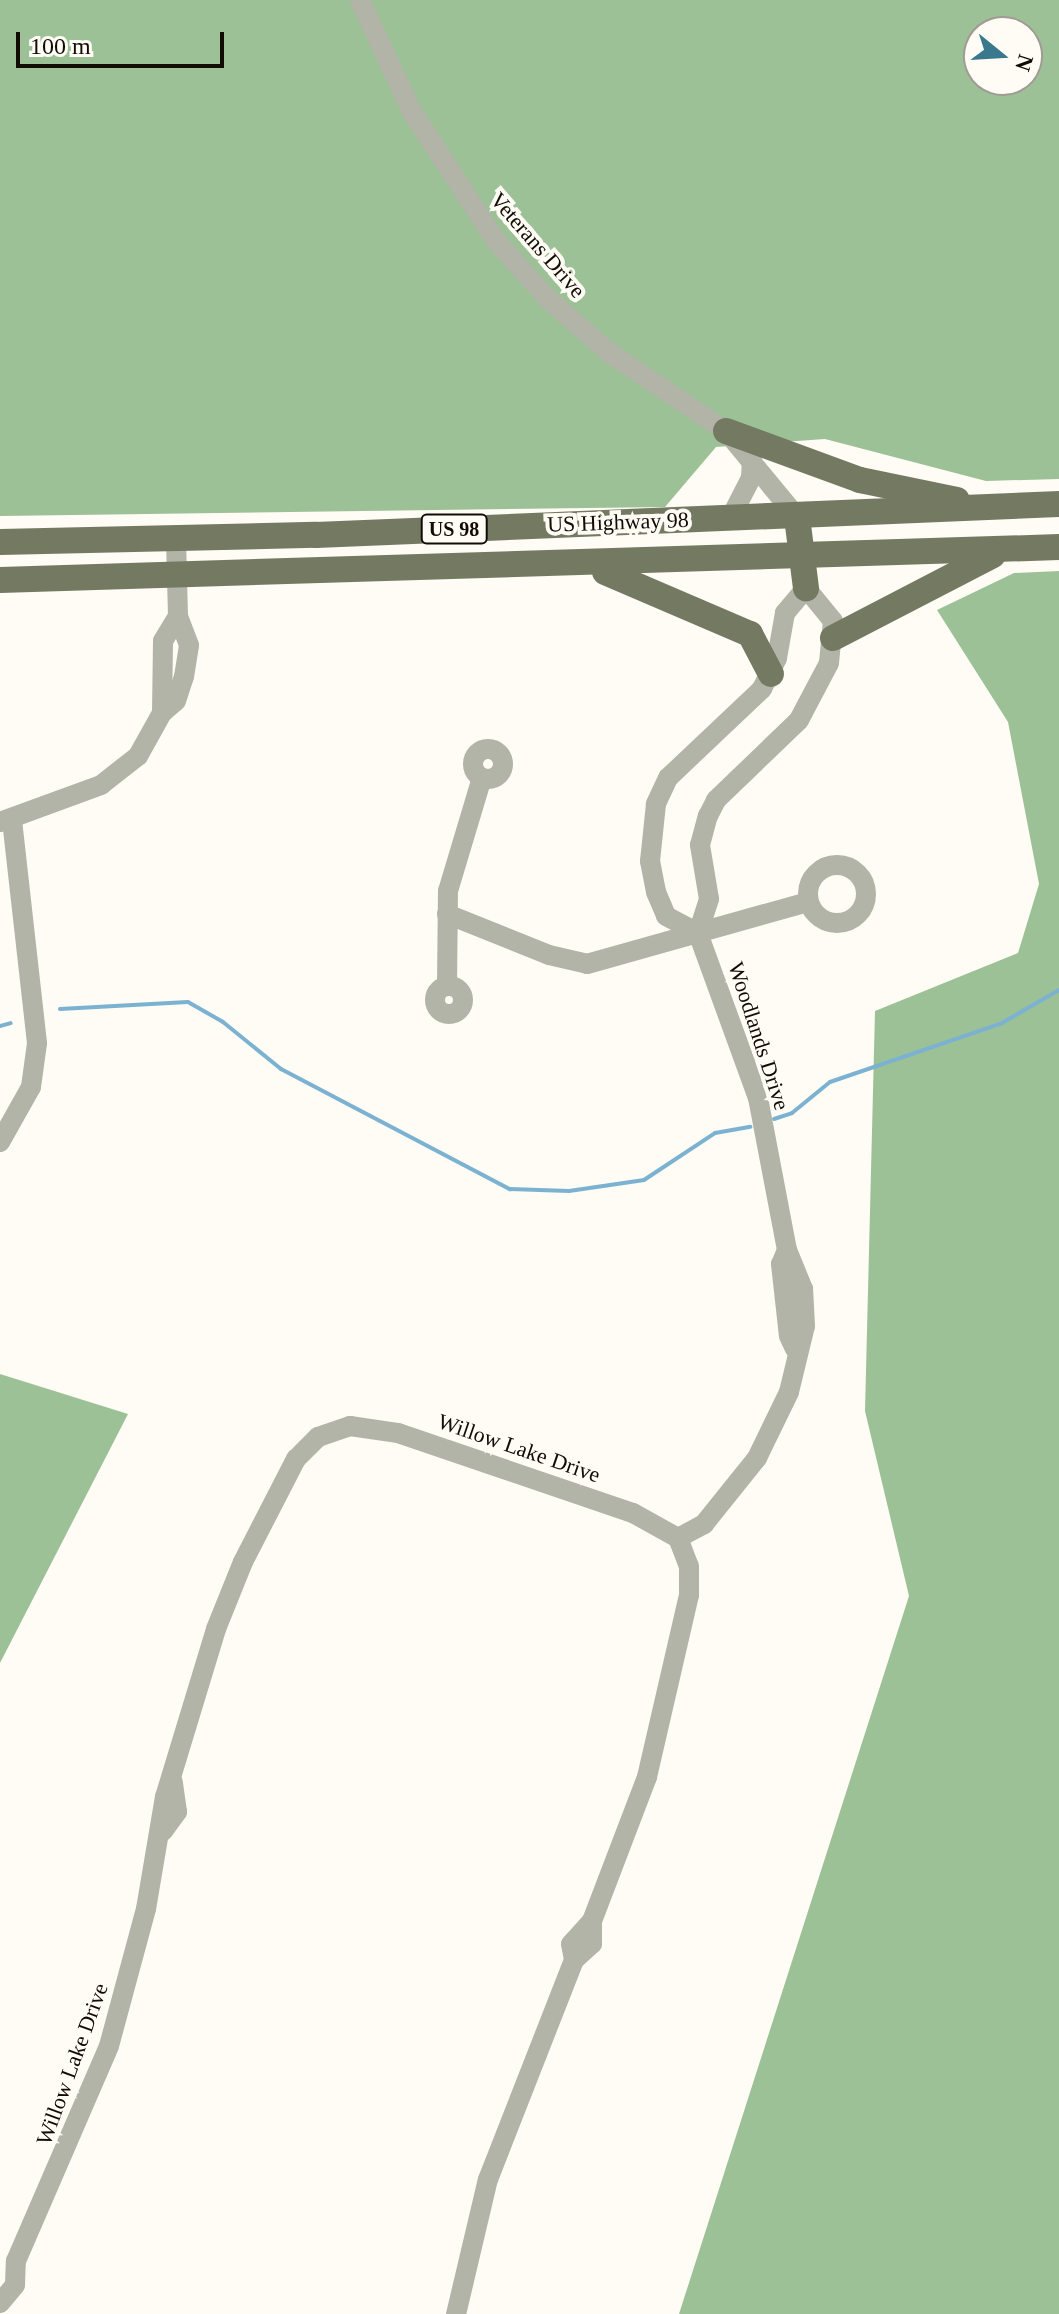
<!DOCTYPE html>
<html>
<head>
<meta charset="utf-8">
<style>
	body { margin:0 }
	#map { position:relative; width:1059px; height:2314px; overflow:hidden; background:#fffbf5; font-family:"Times New Roman",serif }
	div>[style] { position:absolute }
	.forest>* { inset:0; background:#9dc196 }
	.stream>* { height:4px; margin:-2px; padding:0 2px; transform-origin:2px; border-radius:2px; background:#7cb2d1 }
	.minor>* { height:20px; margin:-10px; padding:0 10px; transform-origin:10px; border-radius:10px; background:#b1b4a7 }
	.minor>.ring { margin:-10px; padding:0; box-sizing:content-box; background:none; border:20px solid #b1b4a7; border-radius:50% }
	.major>* { height:26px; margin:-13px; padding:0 13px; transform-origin:13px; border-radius:13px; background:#747961 }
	span { translate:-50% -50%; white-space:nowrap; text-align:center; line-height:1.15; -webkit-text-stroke:8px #fffbf5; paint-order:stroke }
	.shield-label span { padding:2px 6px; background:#fffbf5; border:2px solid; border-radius:6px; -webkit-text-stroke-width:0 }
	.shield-label { font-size:20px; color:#120c04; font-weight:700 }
	.street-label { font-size:22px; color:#120c04 }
	.north { position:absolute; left:963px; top:16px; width:80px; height:80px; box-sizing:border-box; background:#fffbf5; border:2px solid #a09b95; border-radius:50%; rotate:108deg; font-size:22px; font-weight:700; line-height:32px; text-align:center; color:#120c04 }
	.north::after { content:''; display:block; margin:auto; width:28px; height:36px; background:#39788d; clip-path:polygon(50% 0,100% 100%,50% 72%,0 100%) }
	.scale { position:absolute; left:16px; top:32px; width:208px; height:36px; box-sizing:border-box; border:4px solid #120c04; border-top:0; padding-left:10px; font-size:24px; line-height:28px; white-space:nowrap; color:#120c04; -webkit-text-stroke:6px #fffbf5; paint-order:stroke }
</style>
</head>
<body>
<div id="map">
	<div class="forest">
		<div style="clip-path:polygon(evenodd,0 0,1059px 0,1059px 479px,986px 481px,825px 439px,716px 447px,665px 507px,0 516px,0 0,979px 32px,1027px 32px,1027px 80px,979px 80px,979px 32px)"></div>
		<div style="clip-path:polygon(1059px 571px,1059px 2314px,679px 2314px,909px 1596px,865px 1411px,875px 1011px,1018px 953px,1039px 884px,1008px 722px,937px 610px,1014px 573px)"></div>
		<div style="clip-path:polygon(0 1374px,128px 1414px,0 1663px)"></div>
	</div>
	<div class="stream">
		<div style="left:60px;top:1009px;width:128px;rotate:-3.1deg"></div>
		<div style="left:188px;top:1002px;width:40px;rotate:29.7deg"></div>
		<div style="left:223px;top:1022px;width:75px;rotate:39deg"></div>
		<div style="left:281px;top:1069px;width:259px;rotate:27.7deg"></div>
		<div style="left:510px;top:1189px;width:59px;rotate:1.9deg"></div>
		<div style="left:569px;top:1191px;width:76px;rotate:-8.3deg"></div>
		<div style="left:644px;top:1180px;width:85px;rotate:-33.5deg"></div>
		<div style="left:715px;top:1133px;width:36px;rotate:-10deg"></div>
		<div style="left:0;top:1026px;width:11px;rotate:-15deg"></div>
		<div style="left:774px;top:1119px;width:19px;rotate:-18deg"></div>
		<div style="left:792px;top:1113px;width:49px;rotate:-39.2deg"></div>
		<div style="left:830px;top:1082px;width:182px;rotate:-18.9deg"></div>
		<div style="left:1002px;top:1023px;width:66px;rotate:-30.1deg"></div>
	</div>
	<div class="minor">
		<div style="left:360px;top:0;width:121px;rotate:65.1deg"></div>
		<div style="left:411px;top:110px;width:156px;rotate:57deg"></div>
		<div style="left:496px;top:241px;width:78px;rotate:48.1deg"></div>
		<div style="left:548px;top:299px;width:84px;rotate:41.1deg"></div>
		<div style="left:611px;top:354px;width:138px;rotate:33.8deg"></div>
		<div style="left:726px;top:431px;width:112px;rotate:50.5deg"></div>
		<div style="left:731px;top:517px;width:44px;rotate:-62.9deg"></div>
		<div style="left:751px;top:478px;width:19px;rotate:-87deg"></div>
		<div style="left:162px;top:713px;width:72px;rotate:-89.2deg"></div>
		<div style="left:163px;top:641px;width:29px;rotate:-59deg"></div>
		<div style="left:178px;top:616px;width:77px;rotate:-91.5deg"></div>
		<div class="ring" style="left:473px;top:749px;width:10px;height:10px"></div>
		<div style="left:0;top:822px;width:108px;rotate:-20.1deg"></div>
		<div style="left:101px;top:785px;width:47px;rotate:-38.1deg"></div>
		<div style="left:138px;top:756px;width:49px;rotate:-60.8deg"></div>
		<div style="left:162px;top:713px;width:18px;rotate:-41deg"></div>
		<div style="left:176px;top:701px;width:25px;rotate:-72deg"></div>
		<div style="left:184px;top:677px;width:32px;rotate:-81deg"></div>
		<div style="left:189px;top:645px;width:31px;rotate:-111deg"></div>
		<div class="ring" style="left:808px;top:865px;width:38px;height:38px"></div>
		<div style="left:447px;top:914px;width:110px;rotate:21.9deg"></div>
		<div style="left:549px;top:955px;width:39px;rotate:13deg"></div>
		<div style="left:587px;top:964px;width:230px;rotate:-15.7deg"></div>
		<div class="ring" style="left:435px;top:986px;width:8px;height:8px"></div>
		<div style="left:447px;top:986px;width:95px;rotate:-89.4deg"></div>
		<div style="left:448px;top:891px;width:118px;rotate:-73.3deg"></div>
		<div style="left:0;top:1142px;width:63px;rotate:-60.6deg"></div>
		<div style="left:31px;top:1087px;width:44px;rotate:-82.2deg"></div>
		<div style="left:37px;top:1043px;width:224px;rotate:-96.4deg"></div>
		<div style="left:787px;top:1250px;width:15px;rotate:113deg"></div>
		<div style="left:781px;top:1264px;width:72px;rotate:83.7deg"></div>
		<div style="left:789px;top:1336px;width:14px;rotate:65deg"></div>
		<div style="left:678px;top:1538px;width:30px;rotate:-28deg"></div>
		<div style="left:704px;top:1524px;width:85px;rotate:-51.2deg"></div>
		<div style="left:757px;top:1458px;width:73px;rotate:-64.1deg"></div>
		<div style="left:789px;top:1392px;width:68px;rotate:-76.4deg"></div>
		<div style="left:805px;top:1326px;width:37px;rotate:-93deg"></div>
		<div style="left:803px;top:1289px;width:42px;rotate:-112.3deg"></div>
		<div style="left:787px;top:1250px;width:155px;rotate:-100.8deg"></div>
		<div style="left:758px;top:1098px;width:176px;rotate:-110deg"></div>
		<div style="left:698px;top:933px;width:36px;rotate:-72deg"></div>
		<div style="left:709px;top:899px;width:55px;rotate:-99.5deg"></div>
		<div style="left:700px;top:845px;width:30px;rotate:-75deg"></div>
		<div style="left:708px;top:816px;width:18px;rotate:-63deg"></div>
		<div style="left:716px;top:800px;width:115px;rotate:-43.9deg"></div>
		<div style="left:799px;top:720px;width:64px;rotate:-62.2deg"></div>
		<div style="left:829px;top:663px;width:42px;rotate:-84.6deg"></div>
		<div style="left:833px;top:621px;width:43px;rotate:-129.3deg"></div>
		<div style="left:806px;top:588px;width:33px;rotate:130deg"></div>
		<div style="left:785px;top:613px;width:46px;rotate:100.1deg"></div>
		<div style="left:777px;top:658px;width:34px;rotate:116deg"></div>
		<div style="left:762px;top:689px;width:129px;rotate:136.6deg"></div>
		<div style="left:668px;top:778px;width:29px;rotate:115deg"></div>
		<div style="left:656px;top:804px;width:57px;rotate:96deg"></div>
		<div style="left:650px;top:861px;width:32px;rotate:79deg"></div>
		<div style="left:656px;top:892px;width:26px;rotate:67deg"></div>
		<div style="left:666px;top:916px;width:36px;rotate:28deg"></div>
		<div style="left:163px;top:1831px;width:24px;rotate:-54deg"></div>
		<div style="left:177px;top:1812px;width:30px;rotate:-98deg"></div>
		<div style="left:574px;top:1960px;width:24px;rotate:-42deg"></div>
		<div style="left:592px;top:1944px;width:23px;rotate:-90deg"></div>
		<div style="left:0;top:2303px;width:23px;rotate:-50deg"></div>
		<div style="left:15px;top:2285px;width:24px;rotate:-88deg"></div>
		<div style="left:16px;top:2261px;width:234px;rotate:-66.6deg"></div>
		<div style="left:109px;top:2046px;width:142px;rotate:-74.9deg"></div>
		<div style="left:146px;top:1909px;width:114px;rotate:-80.4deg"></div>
		<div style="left:165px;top:1797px;width:176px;rotate:-73.1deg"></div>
		<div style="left:216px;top:1629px;width:72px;rotate:-68.1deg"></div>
		<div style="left:243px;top:1562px;width:116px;rotate:-62.8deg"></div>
		<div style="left:296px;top:1459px;width:31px;rotate:-45deg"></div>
		<div style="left:318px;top:1437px;width:34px;rotate:-19deg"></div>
		<div style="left:350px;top:1426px;width:49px;rotate:8.3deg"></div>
		<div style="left:398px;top:1433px;width:248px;rotate:18.8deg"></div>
		<div style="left:633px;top:1513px;width:51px;rotate:29.1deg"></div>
		<div style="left:678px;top:1538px;width:30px;rotate:69deg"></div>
		<div style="left:689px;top:1566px;width:29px;rotate:90deg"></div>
		<div style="left:689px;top:1595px;width:187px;rotate:103deg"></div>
		<div style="left:647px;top:1777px;width:154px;rotate:110.9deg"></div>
		<div style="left:592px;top:1921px;width:31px;rotate:132deg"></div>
		<div style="left:571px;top:1944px;width:16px;rotate:79deg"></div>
		<div style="left:574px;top:1960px;width:235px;rotate:111.4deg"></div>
		<div style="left:488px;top:2179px;width:139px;rotate:103.3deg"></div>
	</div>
	<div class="major">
		<div style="left:726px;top:431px;width:143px;rotate:20.1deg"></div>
		<div style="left:860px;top:480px;width:99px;rotate:11.7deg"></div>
		<div style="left:797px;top:517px;width:72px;rotate:82.8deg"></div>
		<div style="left:0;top:542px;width:316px;rotate:-1.3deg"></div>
		<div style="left:316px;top:535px;width:744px;rotate:-2.39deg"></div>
		<div style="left:605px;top:572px;width:158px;rotate:23.2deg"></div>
		<div style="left:750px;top:634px;width:45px;rotate:62.3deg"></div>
		<div style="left:0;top:580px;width:1060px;rotate:-1.78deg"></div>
		<div style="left:833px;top:638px;width:180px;rotate:-27.4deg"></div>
	</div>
	<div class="shield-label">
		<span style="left:454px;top:529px">US 98</span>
	</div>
	<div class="street-label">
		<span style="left:538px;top:245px;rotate:49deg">Veterans Drive</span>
		<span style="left:618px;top:522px;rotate:-2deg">US Highway 98</span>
		<span style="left:759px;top:1036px;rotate:72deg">Woodlands Drive</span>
		<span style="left:519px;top:1448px;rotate:19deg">Willow Lake Drive</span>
		<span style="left:72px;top:2064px;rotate:-70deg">Willow Lake Drive</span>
	</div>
	<div class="north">N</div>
	<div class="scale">100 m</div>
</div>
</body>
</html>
